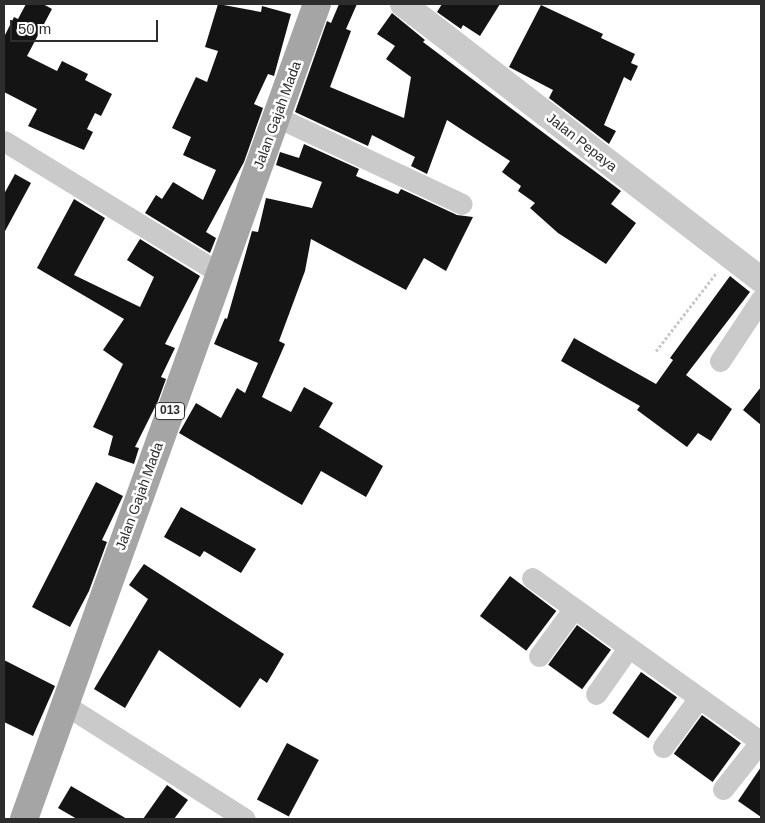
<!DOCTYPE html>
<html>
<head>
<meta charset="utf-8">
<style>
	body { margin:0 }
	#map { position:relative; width:765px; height:823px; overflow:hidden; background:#fff; font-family:Arial,sans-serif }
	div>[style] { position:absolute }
	.building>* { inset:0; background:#141414; transform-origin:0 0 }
	.path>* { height:3px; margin-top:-1.5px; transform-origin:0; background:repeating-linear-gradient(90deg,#cacaca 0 2.5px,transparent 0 5px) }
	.minor>* { height:21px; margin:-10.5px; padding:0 10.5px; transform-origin:10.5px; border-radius:10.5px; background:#cacaca }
	.tertiary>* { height:26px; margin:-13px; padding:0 13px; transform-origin:13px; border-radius:13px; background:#cacaca }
	.primary>* { height:28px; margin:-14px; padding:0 14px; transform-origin:14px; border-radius:14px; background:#a5a5a5 }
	span { translate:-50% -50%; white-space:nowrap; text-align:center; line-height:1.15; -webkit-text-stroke:5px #fff; paint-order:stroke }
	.shield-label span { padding:1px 4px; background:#fff; border:1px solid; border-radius:4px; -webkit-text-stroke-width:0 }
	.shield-label { font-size:12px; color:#2d2d2d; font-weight:700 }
	.street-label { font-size:14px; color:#2d2d2d }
	.frame { position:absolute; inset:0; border:5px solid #2d2d2d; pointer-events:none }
	.scale { position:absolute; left:10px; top:20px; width:148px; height:22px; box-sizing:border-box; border:2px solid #2d2d2d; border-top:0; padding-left:6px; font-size:15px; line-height:18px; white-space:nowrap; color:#2d2d2d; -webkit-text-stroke:4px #fff; paint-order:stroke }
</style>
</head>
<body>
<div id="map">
	<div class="building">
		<div style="clip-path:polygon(26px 4px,43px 4px,52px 9px,27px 56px,57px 71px,62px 61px,88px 74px,85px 80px,112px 94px,101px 116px,95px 113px,87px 129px,93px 132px,84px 150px,28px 126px,37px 109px,4px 92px,4px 37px,14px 17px,18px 19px)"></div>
		<div style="clip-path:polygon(218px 4px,261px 12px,262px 6px,291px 14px,274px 76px,268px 74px,254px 104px,263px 108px,244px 162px,206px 232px,216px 238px,210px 253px,145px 213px,156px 195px,162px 199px,173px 182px,203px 200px,216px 170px,183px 155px,191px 137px,172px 128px,196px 77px,207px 82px,218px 51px,205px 47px)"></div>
		<div style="clip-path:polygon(339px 4px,357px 4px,346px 29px,351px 31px,330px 87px,404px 118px,411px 77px,386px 59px,395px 46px,377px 34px,392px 13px,425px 40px,423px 42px,621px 191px,611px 204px,636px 223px,606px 264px,558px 233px,530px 208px,535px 203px,518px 191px,521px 186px,502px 172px,510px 161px,447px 120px,427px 174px,411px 166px,415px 157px,372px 135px,368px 146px,295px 112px,327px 21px,331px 23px)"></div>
		<div style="clip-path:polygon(442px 4px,500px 4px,480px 36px,463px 25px,461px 29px,437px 12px)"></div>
		<div style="clip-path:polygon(541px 5px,603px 34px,601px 38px,635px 54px,631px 63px,638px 66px,631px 81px,624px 77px,604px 125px,616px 131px,609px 144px,549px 98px,553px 90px,509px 67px)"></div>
		<div style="clip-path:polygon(304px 144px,359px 169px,356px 176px,398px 194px,401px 189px,457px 215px,473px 217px,446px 271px,424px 258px,406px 290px,311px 239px,305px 271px,279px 341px,285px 344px,262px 397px,291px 412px,304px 387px,333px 403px,319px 427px,383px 466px,366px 497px,321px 471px,302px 505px,179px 433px,196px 403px,221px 418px,237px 388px,245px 393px,258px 363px,214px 344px,225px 318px,227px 319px,252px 231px,258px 232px,266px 198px,312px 208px,322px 182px,276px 165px,280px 152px,299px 158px)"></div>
		<div style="clip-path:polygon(15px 174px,31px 183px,4px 233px,4px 194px)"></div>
		<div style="clip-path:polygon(74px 199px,105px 218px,74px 275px,140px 307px,154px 277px,127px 260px,140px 239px,200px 276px,165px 344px,175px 348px,161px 377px,166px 379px,158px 401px,135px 447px,139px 448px,134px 464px,108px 455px,113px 436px,93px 427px,123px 364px,103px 350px,124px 319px,37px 268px)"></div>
		<div style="clip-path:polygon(730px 276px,750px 292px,686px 375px,732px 409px,711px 441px,698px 433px,687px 447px,637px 410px,640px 406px,561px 361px,574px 338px,656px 384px,673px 360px,670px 358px)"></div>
		<div style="clip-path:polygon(761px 387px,761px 425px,743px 410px)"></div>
		<div style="clip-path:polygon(96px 482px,123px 496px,102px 540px,107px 542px,89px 591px,70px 627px,32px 607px)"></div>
		<div style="clip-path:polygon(181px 507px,256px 549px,241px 573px,204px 551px,200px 557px,164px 537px)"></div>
		<div style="clip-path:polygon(144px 564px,284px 654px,267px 683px,260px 678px,240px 708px,159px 650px,125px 708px,94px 689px,148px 599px,129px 585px)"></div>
		<div style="left:510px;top:576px;width:58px;height:50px;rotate:37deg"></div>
		<div style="left:577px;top:625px;width:42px;height:49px;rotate:36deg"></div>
		<div style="clip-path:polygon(4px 660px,55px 686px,33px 736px,4px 722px)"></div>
		<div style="left:641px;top:672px;width:44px;height:50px;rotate:35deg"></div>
		<div style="left:702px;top:715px;width:48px;height:48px;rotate:36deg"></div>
		<div style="left:287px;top:743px;width:36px;height:64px;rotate:28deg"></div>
		<div style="clip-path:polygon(761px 767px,761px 817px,738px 801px)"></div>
		<div style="clip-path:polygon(167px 785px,188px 800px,174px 819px,143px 819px)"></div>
		<div style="clip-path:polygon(71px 786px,127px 819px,77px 819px,58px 808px)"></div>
	</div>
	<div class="path">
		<div style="left:656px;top:351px;width:100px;rotate:-52.3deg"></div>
	</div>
	<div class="minor">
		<div style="left:277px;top:117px;width:204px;rotate:25.2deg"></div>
		<div style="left:4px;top:141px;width:252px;rotate:31.5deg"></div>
		<div style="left:720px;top:361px;width:74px;rotate:-56.5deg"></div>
		<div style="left:532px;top:578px;width:282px;rotate:35.6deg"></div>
		<div style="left:539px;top:656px;width:59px;rotate:-53.9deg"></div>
		<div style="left:596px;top:694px;width:57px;rotate:-54.9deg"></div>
		<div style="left:64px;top:704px;width:214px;rotate:32.4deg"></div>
		<div style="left:663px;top:747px;width:61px;rotate:-53.7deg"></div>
		<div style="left:723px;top:789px;width:61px;rotate:-51.6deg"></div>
	</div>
	<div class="tertiary">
		<div style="left:403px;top:4px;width:452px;rotate:37.6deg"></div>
	</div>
	<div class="primary">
		<div style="left:24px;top:819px;width:866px;rotate:-70.23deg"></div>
	</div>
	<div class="shield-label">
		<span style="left:170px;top:411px">013</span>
	</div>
	<div class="street-label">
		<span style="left:277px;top:115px;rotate:-70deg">Jalan Gajah Mada</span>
		<span style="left:582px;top:142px;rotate:38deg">Jalan Pepaya</span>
		<span style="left:139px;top:496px;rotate:-70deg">Jalan Gajah Mada</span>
	</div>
	<div class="frame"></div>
	<div class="scale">50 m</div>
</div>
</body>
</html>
